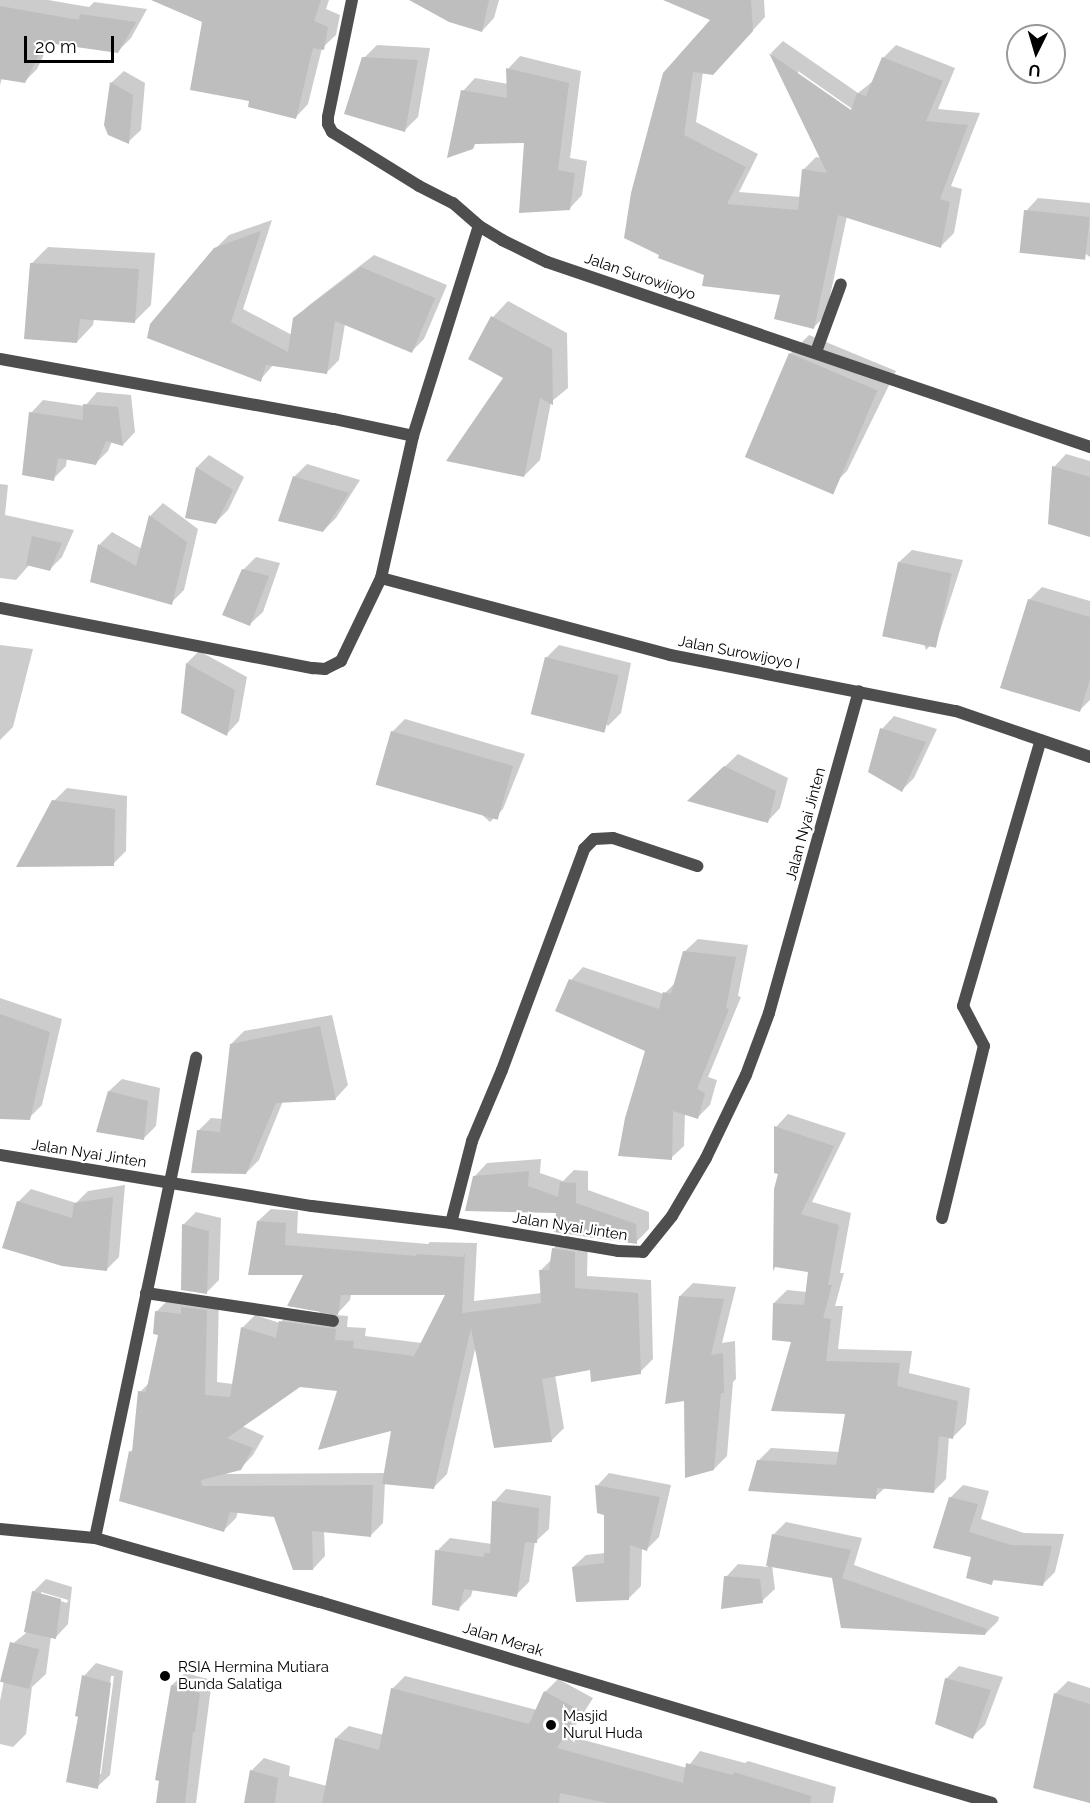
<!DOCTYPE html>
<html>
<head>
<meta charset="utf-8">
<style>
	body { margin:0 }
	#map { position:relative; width:1090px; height:1803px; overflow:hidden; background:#fff; font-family:Raleway,sans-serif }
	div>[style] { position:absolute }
	.shadow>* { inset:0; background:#0003 }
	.building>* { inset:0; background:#bebebe; transform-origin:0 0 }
	.street>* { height:12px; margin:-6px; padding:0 6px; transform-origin:6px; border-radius:6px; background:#4e4e4e }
	.dots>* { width:16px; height:16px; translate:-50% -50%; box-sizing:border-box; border:3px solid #fff; border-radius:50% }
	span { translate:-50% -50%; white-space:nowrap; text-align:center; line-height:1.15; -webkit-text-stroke:4.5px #fff; paint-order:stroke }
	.street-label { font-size:15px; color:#000 }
	.poi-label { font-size:15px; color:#000 }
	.left { translate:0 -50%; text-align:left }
	.north { position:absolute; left:1006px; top:24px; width:60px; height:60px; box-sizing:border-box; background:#fff; border:2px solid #999; border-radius:50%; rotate:185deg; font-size:16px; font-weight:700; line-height:24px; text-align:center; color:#000 }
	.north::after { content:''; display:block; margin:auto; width:21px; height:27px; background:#000; clip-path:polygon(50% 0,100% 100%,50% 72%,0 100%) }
	.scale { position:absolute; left:24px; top:36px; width:90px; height:27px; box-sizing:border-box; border:3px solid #000; border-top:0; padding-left:8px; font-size:18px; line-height:21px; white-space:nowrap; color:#000; -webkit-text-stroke:4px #fff; paint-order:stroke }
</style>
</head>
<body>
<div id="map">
	<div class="shadow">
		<div style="clip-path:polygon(0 0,48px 0,89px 7px,94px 2px,147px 9px,131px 38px,118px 51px,50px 42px,37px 69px,24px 82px,2px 78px,0 85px)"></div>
		<div style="clip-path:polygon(201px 0,329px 0,326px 9px,340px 15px,336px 35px,322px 48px,308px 104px,296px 117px,251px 100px,204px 21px)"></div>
		<div style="clip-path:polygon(412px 0,499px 0,494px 18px,482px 31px)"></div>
		<div style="clip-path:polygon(evenodd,692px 0,764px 0,765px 17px,726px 60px,703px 72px,696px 122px,758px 154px,739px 192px,801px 197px,803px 170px,816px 157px,821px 158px,771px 53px,783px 41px,858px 93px,873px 81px,883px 58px,896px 45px,955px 68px,938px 109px,980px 113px,951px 186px,962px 189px,954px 233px,941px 246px,847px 216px,826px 315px,813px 328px,782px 294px,706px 274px,625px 238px,713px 20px,692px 0,798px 71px,858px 113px,856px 115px,798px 75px,798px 71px)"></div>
		<div style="clip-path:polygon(377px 45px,430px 48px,418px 117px,405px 130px,364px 58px)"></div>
		<div style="clip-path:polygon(520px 56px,581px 71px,570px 158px,587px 161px,582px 195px,570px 208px,525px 141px,477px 142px,472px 147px,463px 91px,475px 78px,508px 84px,508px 69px)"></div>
		<div style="clip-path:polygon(124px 71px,145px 83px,141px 130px,128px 142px,111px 83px)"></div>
		<div style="clip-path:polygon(1038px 198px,1090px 203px,1090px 257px,1026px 211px)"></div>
		<div style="clip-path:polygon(272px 220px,243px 309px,292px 335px,295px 319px,308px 306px,374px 255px,447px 285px,424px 339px,412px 351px,345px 324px,339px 360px,326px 373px,274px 364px,260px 380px,149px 337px,215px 249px,229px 235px)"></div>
		<div style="clip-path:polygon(48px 247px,155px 253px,151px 305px,134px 322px,94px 319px,93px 325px,77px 342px,32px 263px)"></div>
		<div style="clip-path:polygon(508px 301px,567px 333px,568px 388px,551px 402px,540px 460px,524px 476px,505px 377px,470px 358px,493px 317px)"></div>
		<div style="clip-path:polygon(809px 335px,896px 371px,847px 471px,828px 490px,790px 354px)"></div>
		<div style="clip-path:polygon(97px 392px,131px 395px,135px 432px,123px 445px,112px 441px,108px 451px,96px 463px,67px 458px,66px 466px,53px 479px,31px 413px,43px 400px,85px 406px)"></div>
		<div style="clip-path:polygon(1066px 454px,1090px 461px,1090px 535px,1050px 523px,1054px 467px)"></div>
		<div style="clip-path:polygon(209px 455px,244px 477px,228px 510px,215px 523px,186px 517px,197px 467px)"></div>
		<div style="clip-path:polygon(307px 464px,360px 480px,336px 518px,323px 531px,294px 477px)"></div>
		<div style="clip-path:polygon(0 484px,8px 485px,5px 515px,74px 530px,62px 557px,50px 569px,30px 564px,16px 580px,0 578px)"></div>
		<div style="clip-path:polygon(163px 503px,198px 529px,184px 590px,171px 603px,92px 581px,100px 544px,112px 532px,142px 549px,151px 515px)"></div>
		<div style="clip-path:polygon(912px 550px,963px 560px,938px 637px,926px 650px,899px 562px)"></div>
		<div style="clip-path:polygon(256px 557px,280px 563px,263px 612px,250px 624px,243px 570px)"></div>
		<div style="clip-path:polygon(1042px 587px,1090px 601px,1090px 700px,1080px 710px,1029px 600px)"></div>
		<div style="clip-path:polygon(0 645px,33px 649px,13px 727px,0 740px)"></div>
		<div style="clip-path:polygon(559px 645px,631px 663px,621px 713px,608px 726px,546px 658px)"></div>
		<div style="clip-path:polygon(199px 651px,247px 677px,239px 721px,227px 734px,183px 712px,187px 663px)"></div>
		<div style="clip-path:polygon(894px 716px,937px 729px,914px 778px,902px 790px,882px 729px)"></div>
		<div style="clip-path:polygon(405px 719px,525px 754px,503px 809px,490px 822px,392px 732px)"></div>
		<div style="clip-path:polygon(738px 754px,788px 778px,780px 808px,768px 821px,690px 800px)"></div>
		<div style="clip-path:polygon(67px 788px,127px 796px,126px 851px,113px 864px,54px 801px)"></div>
		<div style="clip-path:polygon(698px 939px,748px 945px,738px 996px,741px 997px,708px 1077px,717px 1080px,710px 1105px,698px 1117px,685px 1113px,684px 1146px,671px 1158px,647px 1051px,557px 1010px,571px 980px,583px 967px,664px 994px,677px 981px,685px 951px)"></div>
		<div style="clip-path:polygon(0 998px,62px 1019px,42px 1105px,29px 1118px,0 1117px)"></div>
		<div style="clip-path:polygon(332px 1015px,348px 1085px,336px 1098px,283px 1101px,259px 1160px,246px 1173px,198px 1131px,211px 1118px,223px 1119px,231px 1044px,244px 1031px)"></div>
		<div style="clip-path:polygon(122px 1079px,160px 1088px,156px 1126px,143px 1139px,109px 1091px)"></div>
		<div style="clip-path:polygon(788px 1114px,846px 1133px,812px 1202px,851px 1213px,840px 1273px,844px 1273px,835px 1306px,843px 1306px,838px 1349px,912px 1351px,909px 1373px,970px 1388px,966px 1424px,953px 1437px,949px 1436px,946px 1479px,933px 1492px,886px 1487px,875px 1497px,758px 1461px,771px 1448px,840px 1452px,847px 1413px,793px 1340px,774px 1303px,787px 1290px,807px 1292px,810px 1271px,779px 1173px,776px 1127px)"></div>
		<div style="clip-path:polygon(541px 1159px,540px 1173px,563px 1181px,574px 1170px,588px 1171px,588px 1190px,649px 1212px,649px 1229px,636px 1242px,475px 1176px,487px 1163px)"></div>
		<div style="clip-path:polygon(125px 1185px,119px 1257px,106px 1270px,18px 1202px,31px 1189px,76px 1203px,88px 1191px)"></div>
		<div style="clip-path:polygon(evenodd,271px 1209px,298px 1211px,297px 1233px,428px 1244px,430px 1242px,477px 1243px,474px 1301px,542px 1293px,541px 1270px,552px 1259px,553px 1249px,566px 1236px,588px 1240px,587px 1276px,651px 1280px,653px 1359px,640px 1372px,592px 1368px,555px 1375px,564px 1428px,551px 1441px,476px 1345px,447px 1474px,434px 1487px,385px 1482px,383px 1523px,370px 1536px,324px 1531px,325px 1556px,313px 1569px,275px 1515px,238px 1511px,236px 1518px,224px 1530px,130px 1452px,134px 1448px,140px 1392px,150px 1382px,159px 1334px,157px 1311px,169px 1299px,219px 1298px,217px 1382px,233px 1384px,242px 1328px,255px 1315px,280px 1323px,293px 1309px,320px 1313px,305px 1274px,258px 1221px,271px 1209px,447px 1293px,422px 1343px,365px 1336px,366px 1328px,347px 1327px,348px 1316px,336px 1315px,350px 1300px,351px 1294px,447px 1293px,271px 1209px,300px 1385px,339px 1390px,393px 1429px,385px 1473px,225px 1474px,240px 1469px,253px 1455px,264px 1436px,242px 1426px,300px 1385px)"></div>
		<div style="clip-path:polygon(196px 1212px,221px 1218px,219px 1280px,207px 1292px,183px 1225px)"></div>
		<div style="clip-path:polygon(693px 1283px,736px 1287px,722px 1343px,735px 1341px,736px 1379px,733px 1382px,727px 1456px,714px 1469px,686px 1400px,680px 1296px)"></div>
		<div style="clip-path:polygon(609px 1473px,671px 1485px,659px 1537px,647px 1549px,642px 1547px,641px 1586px,628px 1599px,573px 1567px,586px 1555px,605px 1553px,605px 1513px,597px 1486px)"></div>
		<div style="clip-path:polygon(963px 1485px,989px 1491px,981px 1519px,1024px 1533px,1064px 1534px,1055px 1572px,1042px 1585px,995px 1579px,991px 1583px,973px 1556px,950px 1498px)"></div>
		<div style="clip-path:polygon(506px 1489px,551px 1496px,549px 1529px,535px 1542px,529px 1582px,516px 1595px,473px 1589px,471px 1596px,458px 1609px,437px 1551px,450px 1538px,492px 1544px,494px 1502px)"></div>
		<div style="clip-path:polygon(786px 1522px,862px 1538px,854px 1565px,999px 1617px,998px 1621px,985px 1634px,834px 1577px,772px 1565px,775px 1589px,762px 1601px,726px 1577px,738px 1564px,768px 1567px,773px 1535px)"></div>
		<div style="clip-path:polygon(evenodd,46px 1579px,72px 1587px,68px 1624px,56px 1637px,51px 1636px,46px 1674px,32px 1687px,26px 1734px,13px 1747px,0 1744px,0 1701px,11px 1645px,26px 1633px,33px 1592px,46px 1579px,41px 1592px,68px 1600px,67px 1603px,41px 1595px,41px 1592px)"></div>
		<div style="clip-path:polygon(evenodd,96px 1663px,123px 1671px,110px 1775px,97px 1787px,80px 1716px,84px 1676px,96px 1663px,111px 1676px,114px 1676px,101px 1774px,98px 1774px,111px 1676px)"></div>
		<div style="clip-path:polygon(959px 1666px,1003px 1677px,985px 1725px,972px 1737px,946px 1679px)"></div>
		<div style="clip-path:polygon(185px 1673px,212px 1680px,196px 1803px,157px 1803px,161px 1780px,156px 1779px,172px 1685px)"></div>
		<div style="clip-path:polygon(405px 1676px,537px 1710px,545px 1692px,558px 1679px,593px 1698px,569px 1736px,687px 1768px,700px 1751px,745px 1763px,748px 1761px,836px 1787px,833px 1803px,245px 1803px,251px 1771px,264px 1758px,290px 1766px,289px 1776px,327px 1786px,336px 1738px,349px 1726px,384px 1735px,392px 1689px)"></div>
		<div style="clip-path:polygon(1068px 1681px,1090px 1688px,1090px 1803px,1035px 1787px,1055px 1694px)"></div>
	</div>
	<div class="building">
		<div style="clip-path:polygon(151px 0,321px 0,314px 21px,328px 27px,324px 50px,313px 48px,296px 119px,248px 107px,249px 101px,190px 90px,202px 22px)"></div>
		<div style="clip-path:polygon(409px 0,489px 0,482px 32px,449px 22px)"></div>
		<div style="clip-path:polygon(663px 0,751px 0,753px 31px,713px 75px,693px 72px,684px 135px,746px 167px,727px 204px,798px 210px,802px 169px,827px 173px,769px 53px,851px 110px,857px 93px,866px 96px,882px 57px,943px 81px,926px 121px,968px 125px,940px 199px,950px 202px,941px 248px,838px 215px,814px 329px,774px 319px,780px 295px,702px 286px,704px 275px,658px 258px,659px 255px,624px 238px,631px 193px,663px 73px,710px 20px)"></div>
		<div style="clip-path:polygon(0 6px,79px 20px,80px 14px,136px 22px,118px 53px,41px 42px,40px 53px,25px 83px,0 79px)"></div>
		<div style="clip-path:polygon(362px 57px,418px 60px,405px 132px,344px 114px)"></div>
		<div style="clip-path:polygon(506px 68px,569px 83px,558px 170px,575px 173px,570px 210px,519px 213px,524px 143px,475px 144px,473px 149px,447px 158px,461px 90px,507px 98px)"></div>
		<div style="clip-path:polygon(110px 82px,133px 95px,129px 144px,108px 135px,104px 125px)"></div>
		<div style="left:1024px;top:210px;width:66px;height:43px;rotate:6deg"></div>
		<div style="clip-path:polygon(261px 231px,231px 322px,288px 352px,293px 318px,361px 267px,435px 298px,412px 353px,335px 321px,327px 374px,266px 365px,261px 382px,147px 338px,150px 324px,214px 248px)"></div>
		<div style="clip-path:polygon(30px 263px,139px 269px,135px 323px,80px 319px,77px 343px,24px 339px)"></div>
		<div style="clip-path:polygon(491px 316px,552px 349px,553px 405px,540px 398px,524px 477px,446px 461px,503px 378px,468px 359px)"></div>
		<div style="left:789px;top:353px;width:96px;height:113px;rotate:23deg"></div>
		<div style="clip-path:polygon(83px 404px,118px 407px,123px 446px,106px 441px,96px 465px,58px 458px,54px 481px,22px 475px,29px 412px,83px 420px)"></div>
		<div style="clip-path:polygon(1052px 466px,1090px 477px,1090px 537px,1048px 524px)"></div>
		<div style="clip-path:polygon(196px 467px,233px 490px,216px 524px,185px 518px)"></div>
		<div style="clip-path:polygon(293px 476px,349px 493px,323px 532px,278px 521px)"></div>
		<div style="clip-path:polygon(149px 515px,187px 542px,172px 605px,90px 582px,98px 544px,136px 566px)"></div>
		<div style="clip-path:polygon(32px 536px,62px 543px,50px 571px,26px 565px)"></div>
		<div style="left:898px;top:562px;width:55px;height:76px;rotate:12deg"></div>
		<div style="clip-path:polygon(242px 569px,269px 576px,250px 626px,222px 615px)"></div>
		<div style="clip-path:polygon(1028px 599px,1090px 617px,1090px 679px,1080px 712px,1000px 688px)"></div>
		<div style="left:545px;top:657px;width:76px;height:59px;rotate:14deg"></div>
		<div style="clip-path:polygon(186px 663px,235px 690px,227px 736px,181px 713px)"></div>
		<div style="clip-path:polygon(880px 728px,926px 742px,902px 792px,868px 772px)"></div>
		<div style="left:391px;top:731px;width:127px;height:56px;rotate:16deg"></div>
		<div style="clip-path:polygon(724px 766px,776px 791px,768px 823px,687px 801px)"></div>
		<div style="clip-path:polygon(52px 800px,115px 809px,114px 866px,16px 867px)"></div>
		<div style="clip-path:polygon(683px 951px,736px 957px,726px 1008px,729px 1009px,697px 1089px,705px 1093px,698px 1119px,673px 1111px,672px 1160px,618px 1156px,625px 1118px,645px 1051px,555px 1011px,569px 979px,659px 1009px,663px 992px,671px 994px)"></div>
		<div style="clip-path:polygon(0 1014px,50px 1032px,30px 1120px,0 1119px)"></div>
		<div style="clip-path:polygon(320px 1026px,336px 1100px,276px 1103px,246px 1174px,191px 1173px,197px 1130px,220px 1132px,230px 1044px)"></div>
		<div style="clip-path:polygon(108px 1091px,148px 1101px,144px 1140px,96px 1132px)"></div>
		<div style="clip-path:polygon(774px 1126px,834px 1146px,801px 1214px,839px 1225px,828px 1285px,832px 1285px,823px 1318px,831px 1319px,826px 1361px,900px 1363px,897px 1386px,958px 1401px,953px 1439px,939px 1436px,934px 1493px,877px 1488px,876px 1499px,748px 1491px,757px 1460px,836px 1465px,845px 1414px,771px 1411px,791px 1342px,772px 1340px,773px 1303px,804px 1305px,808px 1272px,775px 1267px,773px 1271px,774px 1189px,778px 1174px,774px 1173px)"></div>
		<div style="clip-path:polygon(529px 1171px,528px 1186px,558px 1197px,560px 1182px,576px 1183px,576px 1203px,636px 1224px,637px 1244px,554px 1232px,556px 1213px,465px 1211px,473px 1176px)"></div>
		<div style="clip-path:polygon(113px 1197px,107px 1271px,62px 1266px,2px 1248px,17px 1201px,72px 1218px,74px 1203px)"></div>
		<div style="clip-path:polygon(257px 1221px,286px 1223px,285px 1245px,416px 1256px,416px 1254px,463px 1257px,465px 1253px,462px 1313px,541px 1303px,539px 1270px,549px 1270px,552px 1248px,575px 1252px,575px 1288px,638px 1293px,641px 1374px,591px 1382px,590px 1370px,542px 1379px,552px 1442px,494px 1448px,471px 1328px,434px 1489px,382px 1484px,391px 1431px,318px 1450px,337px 1391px,300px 1387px,227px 1438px,253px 1448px,241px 1470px,201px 1480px,202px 1486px,373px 1485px,371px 1537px,312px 1531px,313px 1570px,293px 1570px,274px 1517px,230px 1512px,224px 1532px,119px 1501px,129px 1451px,132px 1452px,138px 1391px,146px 1392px,158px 1335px,153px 1334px,155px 1311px,181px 1314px,181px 1307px,207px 1310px,205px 1395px,230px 1397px,241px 1327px,276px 1338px,279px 1321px,336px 1329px,335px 1340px,354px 1341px,353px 1348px,414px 1356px,445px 1295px,341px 1295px,338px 1315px,287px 1306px,303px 1275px,248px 1275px)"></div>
		<div style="clip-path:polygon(182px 1224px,209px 1231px,207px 1294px,181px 1290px)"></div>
		<div style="clip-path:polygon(679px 1296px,724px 1299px,711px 1355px,723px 1353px,724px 1393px,721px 1393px,714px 1470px,685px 1478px,684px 1401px,665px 1404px)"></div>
		<div style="clip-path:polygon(595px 1485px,660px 1497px,647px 1551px,630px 1545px,629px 1600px,576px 1602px,572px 1567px,604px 1563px,604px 1515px,597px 1513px)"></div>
		<div style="clip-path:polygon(949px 1497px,978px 1504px,969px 1532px,1011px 1545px,1052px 1546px,1043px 1586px,993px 1580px,992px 1585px,966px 1578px,971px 1557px,933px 1548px)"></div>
		<div style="clip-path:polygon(492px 1501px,539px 1508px,537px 1543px,525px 1542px,517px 1597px,464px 1589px,459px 1611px,432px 1605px,435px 1550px,484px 1557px,484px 1553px,490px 1553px)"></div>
		<div style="clip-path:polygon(772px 1534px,851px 1550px,842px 1578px,987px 1629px,985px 1635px,841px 1628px,832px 1578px,766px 1566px)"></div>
		<div style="clip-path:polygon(724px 1576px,760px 1579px,763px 1603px,721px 1609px)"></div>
		<div style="clip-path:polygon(32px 1591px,61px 1599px,56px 1639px,24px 1632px)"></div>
		<div style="left:10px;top:1642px;width:30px;height:41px;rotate:14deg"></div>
		<div style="clip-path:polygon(82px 1675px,111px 1683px,98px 1789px,66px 1782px,78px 1717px,75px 1716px)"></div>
		<div style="clip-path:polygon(945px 1678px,991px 1690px,973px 1739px,935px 1724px)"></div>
		<div style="clip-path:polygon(171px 1685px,200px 1693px,195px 1732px,193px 1732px,185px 1803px,156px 1803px,159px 1781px,155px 1780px)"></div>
		<div style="clip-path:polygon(391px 1688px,529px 1724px,544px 1691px,581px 1711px,557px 1748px,683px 1783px,686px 1763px,733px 1775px,734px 1772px,811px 1796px,810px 1803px,607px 1803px,560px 1793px,559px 1803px,322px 1803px,335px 1738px,379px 1750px)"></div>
		<div style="clip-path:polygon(1054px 1693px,1090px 1704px,1090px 1803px,1033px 1788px)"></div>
		<div style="clip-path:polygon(250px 1770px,278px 1778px,275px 1803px,244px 1803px)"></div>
	</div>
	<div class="street">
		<div style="left:352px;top:0;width:119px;rotate:101.6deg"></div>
		<div style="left:328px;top:117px;width:7px;rotate:90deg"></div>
		<div style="left:328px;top:124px;width:9px;rotate:63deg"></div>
		<div style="left:332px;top:132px;width:102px;rotate:31.8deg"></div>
		<div style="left:419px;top:186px;width:38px;rotate:27deg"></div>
		<div style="left:453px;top:203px;width:35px;rotate:41deg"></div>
		<div style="left:479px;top:226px;width:27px;rotate:31deg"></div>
		<div style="left:502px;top:240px;width:50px;rotate:26.1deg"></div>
		<div style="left:547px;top:262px;width:574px;rotate:18.81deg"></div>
		<div style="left:816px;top:352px;width:72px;rotate:-69.8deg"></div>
		<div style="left:0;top:359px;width:339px;rotate:10.2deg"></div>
		<div style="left:334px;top:419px;width:81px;rotate:12.1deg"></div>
		<div style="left:381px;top:578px;width:299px;rotate:14.9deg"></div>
		<div style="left:670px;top:655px;width:291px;rotate:11.1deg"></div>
		<div style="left:956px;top:711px;width:142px;rotate:18.9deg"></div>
		<div style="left:0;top:608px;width:319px;rotate:10.9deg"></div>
		<div style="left:313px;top:668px;width:12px;rotate:5deg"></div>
		<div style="left:325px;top:669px;width:18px;rotate:-27deg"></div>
		<div style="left:341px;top:661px;width:92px;rotate:-64.3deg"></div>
		<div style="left:381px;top:578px;width:146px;rotate:-77.3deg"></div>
		<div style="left:413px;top:436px;width:220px;rotate:-72.6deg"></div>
		<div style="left:0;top:1155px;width:316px;rotate:9.3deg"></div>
		<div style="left:312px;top:1206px;width:140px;rotate:7deg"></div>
		<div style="left:451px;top:1223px;width:169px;rotate:9.5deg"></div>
		<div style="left:618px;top:1251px;width:25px;rotate:2deg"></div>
		<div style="left:643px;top:1252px;width:46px;rotate:-51.1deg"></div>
		<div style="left:672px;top:1216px;width:67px;rotate:-59.6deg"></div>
		<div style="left:706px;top:1158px;width:92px;rotate:-64.3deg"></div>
		<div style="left:746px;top:1075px;width:66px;rotate:-69.6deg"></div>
		<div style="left:769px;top:1013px;width:334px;rotate:-74.4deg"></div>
		<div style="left:942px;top:1218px;width:177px;rotate:-76.3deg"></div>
		<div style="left:984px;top:1046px;width:45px;rotate:-117.7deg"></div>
		<div style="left:963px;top:1006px;width:277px;rotate:-73.7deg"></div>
		<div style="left:451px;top:1223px;width:85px;rotate:-75.6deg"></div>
		<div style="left:472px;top:1141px;width:77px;rotate:-67.1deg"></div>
		<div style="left:502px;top:1070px;width:236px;rotate:-69.6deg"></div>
		<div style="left:584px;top:849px;width:14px;rotate:-45deg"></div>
		<div style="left:594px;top:839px;width:19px;rotate:-3deg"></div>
		<div style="left:613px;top:838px;width:89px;rotate:18.4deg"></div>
		<div style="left:146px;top:1293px;width:189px;rotate:8.5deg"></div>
		<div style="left:0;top:1529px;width:95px;rotate:5.4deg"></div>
		<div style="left:95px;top:1538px;width:234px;rotate:15.9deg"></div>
		<div style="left:320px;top:1602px;width:701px;rotate:16.65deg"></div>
		<div style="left:95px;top:1538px;width:491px;rotate:-78.1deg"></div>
	</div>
	<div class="dots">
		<div style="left:165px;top:1676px;background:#000"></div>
		<div style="left:551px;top:1725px;background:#000"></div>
	</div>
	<div class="street-label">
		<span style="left:640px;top:277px;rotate:19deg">Jalan Surowijoyo</span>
		<span style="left:739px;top:653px;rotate:11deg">Jalan Surowijoyo I</span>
		<span style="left:806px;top:824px;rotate:-75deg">Jalan Nyai Jinten</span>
		<span style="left:89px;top:1154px;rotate:9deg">Jalan Nyai Jinten</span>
		<span style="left:570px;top:1227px;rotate:9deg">Jalan Nyai Jinten</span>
		<span style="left:503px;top:1640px;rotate:17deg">Jalan Merak</span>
	</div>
	<div class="poi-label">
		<span class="left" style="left:178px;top:1676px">RSIA Hermina Mutiara<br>Bunda Salatiga</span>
		<span class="left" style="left:563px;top:1725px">Masjid<br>Nurul Huda</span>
	</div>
	<div class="north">U</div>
	<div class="scale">20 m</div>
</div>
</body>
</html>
